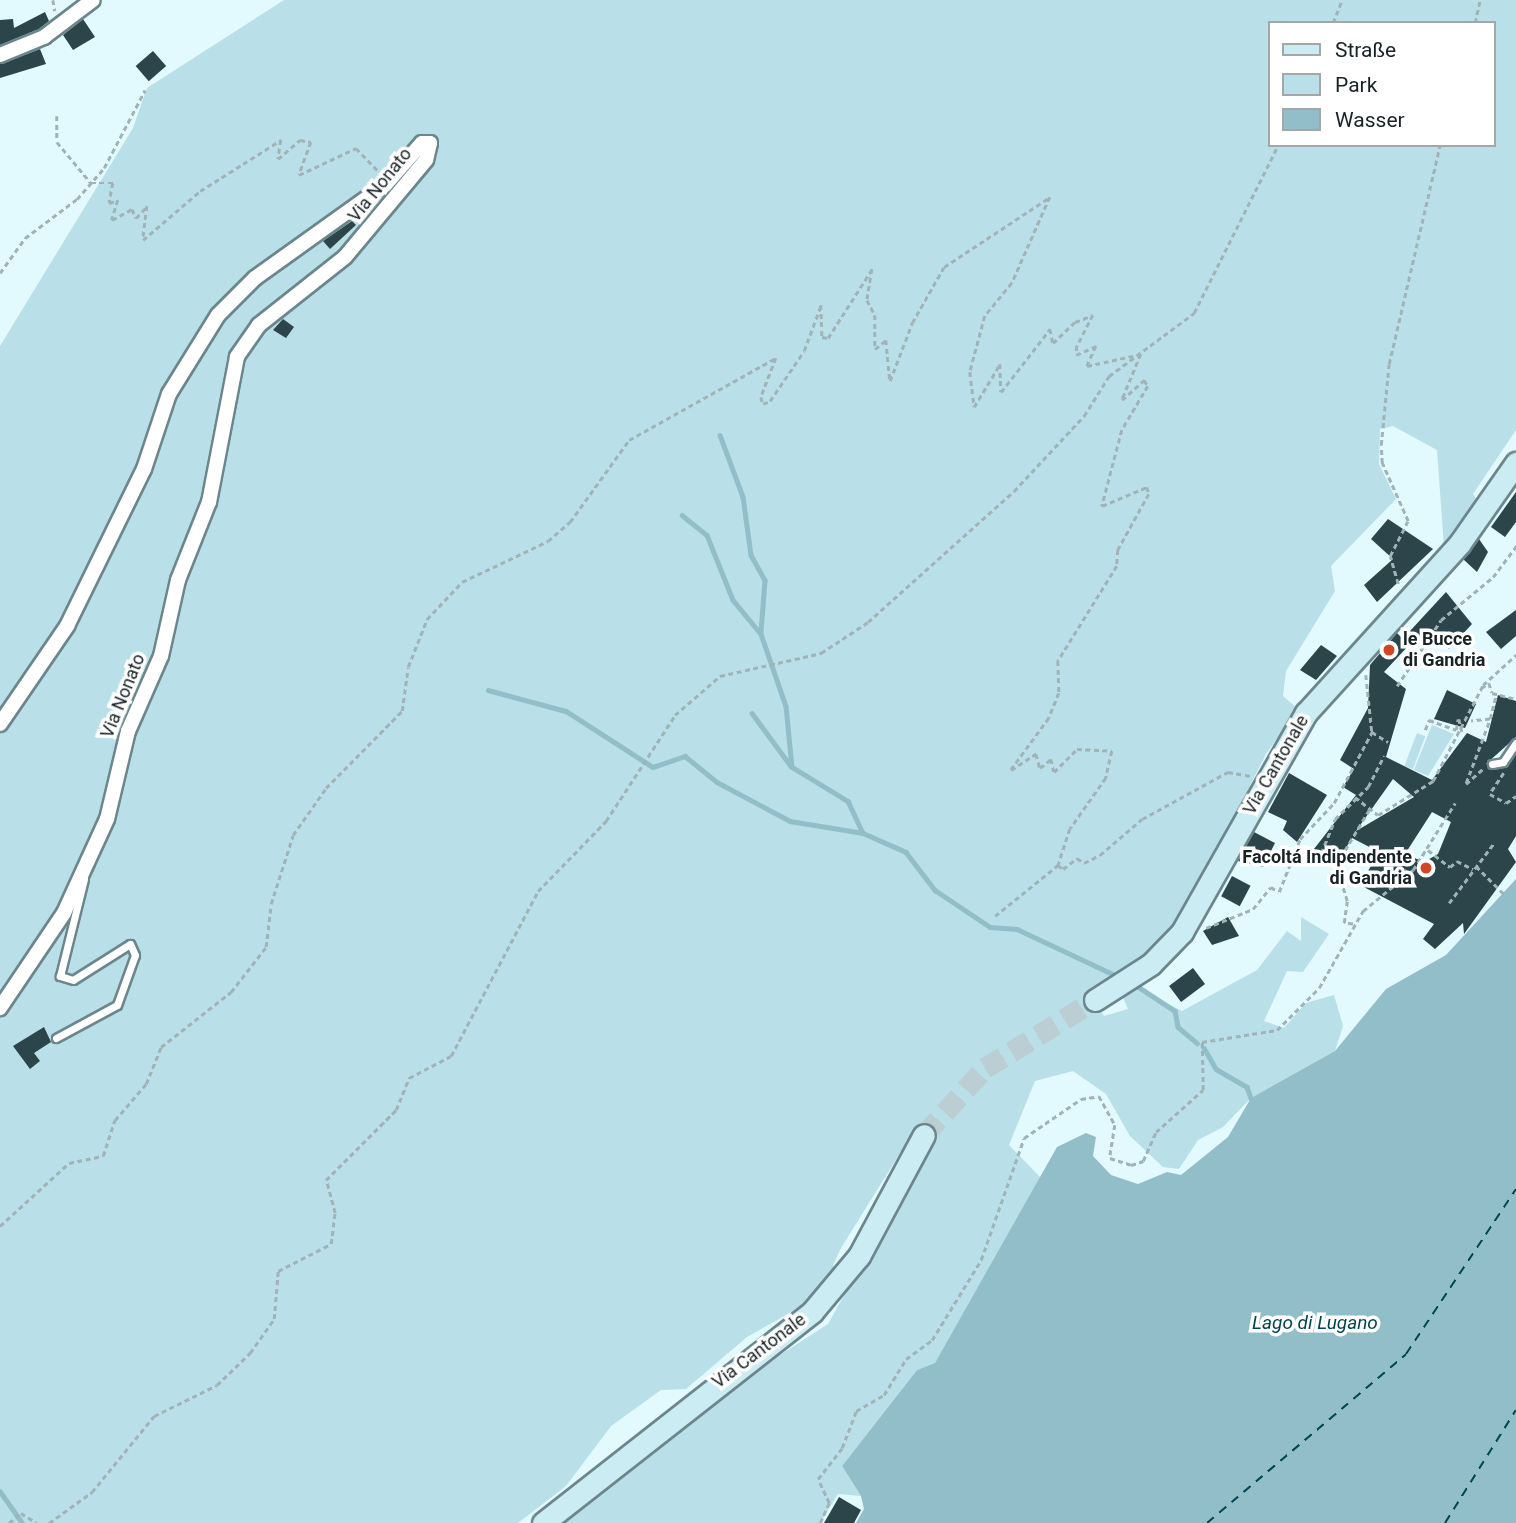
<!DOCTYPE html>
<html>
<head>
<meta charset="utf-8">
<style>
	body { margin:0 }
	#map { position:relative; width:1516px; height:1523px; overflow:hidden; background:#e2f9fe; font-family:Roboto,sans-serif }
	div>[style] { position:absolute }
	.green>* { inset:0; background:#b9dfe8; transform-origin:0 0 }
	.water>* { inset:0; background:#91bec8 }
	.stream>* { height:4.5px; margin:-2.25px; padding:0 2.25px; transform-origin:2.25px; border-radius:2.25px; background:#91bec8 }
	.ferry>* { height:2px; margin-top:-1px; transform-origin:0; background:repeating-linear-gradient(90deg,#004551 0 9px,transparent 0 16px) }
	.building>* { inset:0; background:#2c454a; transform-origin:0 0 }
	.secondary-tunnel>* { height:21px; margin-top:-10.5px; transform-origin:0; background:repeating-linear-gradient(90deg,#baced3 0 21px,transparent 0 31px) }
	.path>* { height:2.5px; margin-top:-1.25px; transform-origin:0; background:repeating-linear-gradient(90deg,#a0b3b7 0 5px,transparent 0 8.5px) }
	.roads { filter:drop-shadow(2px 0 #6c868c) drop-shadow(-2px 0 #6c868c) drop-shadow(0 2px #6c868c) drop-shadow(0 -2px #6c868c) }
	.lane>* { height:7px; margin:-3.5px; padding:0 3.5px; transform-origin:3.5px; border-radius:3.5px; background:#fff }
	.street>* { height:14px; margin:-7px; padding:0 7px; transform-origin:7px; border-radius:7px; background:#fff }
	.secondary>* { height:21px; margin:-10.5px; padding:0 10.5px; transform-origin:10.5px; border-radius:10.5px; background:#caecf2 }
	.dots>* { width:19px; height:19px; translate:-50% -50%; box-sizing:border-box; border:4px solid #fff; border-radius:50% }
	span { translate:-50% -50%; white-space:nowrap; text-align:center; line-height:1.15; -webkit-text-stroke:7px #fff; paint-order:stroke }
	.street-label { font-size:18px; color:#182325 }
	.poi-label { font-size:18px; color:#182325; font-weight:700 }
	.left { translate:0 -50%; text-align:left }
	.right { translate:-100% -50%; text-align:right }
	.water-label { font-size:19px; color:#004551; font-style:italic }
	.legend { position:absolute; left:1268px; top:21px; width:228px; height:126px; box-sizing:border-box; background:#fff; border:2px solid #a3a7a8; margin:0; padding:9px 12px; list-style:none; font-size:21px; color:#182325 }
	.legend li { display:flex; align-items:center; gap:14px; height:35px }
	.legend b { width:35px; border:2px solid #a3a7a8 }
</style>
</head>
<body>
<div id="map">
	<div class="green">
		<div style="clip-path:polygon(evenodd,284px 0,1516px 0,1516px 430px,1473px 494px,1480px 505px,1444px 547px,1437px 450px,1393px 426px,1380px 429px,1379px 464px,1396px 499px,1331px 566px,1335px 591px,1286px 671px,1283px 696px,1298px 709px,1266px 754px,1188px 907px,1147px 952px,1087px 990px,1104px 1016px,1128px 1009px,1122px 995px,1137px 988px,1182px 1011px,1257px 970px,1287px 931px,1301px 941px,1301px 917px,1329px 934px,1303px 972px,1287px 971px,1264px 1021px,1284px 1028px,1306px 1003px,1334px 995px,1343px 1026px,1335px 1051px,1251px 1098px,1223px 1127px,1198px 1140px,1179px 1169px,1163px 1167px,1130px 1136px,1106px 1094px,1073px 1071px,1035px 1081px,1009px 1145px,1041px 1178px,1034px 1197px,935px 1363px,917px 1370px,842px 1466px,861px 1496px,838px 1494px,820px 1523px,561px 1523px,709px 1401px,828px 1324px,931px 1140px,915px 1129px,841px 1248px,833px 1265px,837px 1273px,804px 1305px,747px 1337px,686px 1389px,661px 1390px,611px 1426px,566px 1486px,518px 1523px,0 1523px,0 346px,133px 128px,147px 88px,284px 0,1269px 23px,1493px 23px,1493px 145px,1269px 145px,1269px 23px)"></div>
		<div style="clip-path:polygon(1432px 725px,1454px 734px,1428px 776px,1414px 770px)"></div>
		<div style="left:1417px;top:733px;width:9px;height:35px;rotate:21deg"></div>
	</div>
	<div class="water">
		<div style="clip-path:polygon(1516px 879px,1516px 1523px,856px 1523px,864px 1509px,861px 1496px,842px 1466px,917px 1370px,935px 1363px,1057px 1147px,1086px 1133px,1096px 1137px,1093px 1156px,1111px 1175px,1138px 1184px,1167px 1172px,1181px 1175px,1228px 1137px,1251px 1098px,1335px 1051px,1386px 989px,1446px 955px)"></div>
	</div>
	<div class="stream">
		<div style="left:720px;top:435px;width:66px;rotate:69.6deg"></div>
		<div style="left:743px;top:497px;width:59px;rotate:82.1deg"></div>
		<div style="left:751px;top:555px;width:29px;rotate:61deg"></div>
		<div style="left:765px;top:580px;width:52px;rotate:94.4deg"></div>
		<div style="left:682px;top:515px;width:32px;rotate:39deg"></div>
		<div style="left:707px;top:535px;width:70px;rotate:68.2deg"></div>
		<div style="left:733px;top:600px;width:44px;rotate:50.5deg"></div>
		<div style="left:761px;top:634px;width:76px;rotate:70.9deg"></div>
		<div style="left:786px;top:706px;width:61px;rotate:84.4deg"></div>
		<div style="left:792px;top:767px;width:66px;rotate:31.3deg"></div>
		<div style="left:848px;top:801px;width:35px;rotate:65deg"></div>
		<div style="left:488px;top:690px;width:81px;rotate:15.1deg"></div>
		<div style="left:566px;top:711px;width:103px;rotate:32.8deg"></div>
		<div style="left:653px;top:767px;width:34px;rotate:-19deg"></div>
		<div style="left:685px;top:756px;width:41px;rotate:39.1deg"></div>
		<div style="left:717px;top:782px;width:83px;rotate:28.1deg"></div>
		<div style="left:790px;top:821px;width:74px;rotate:9.3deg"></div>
		<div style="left:863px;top:833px;width:47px;rotate:23.8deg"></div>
		<div style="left:906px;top:852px;width:48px;rotate:52.7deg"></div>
		<div style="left:935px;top:890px;width:66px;rotate:33.9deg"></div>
		<div style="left:990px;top:927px;width:27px;rotate:4deg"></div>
		<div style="left:1017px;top:929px;width:113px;rotate:25.2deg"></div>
		<div style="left:752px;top:713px;width:66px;rotate:53.7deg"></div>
		<div style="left:1134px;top:984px;width:49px;rotate:33.4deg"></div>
		<div style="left:1175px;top:1011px;width:16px;rotate:79deg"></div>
		<div style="left:1178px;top:1027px;width:25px;rotate:40deg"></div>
		<div style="left:1204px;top:1048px;width:24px;rotate:60deg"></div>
		<div style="left:1216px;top:1069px;width:36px;rotate:30deg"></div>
		<div style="left:1247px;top:1087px;width:12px;rotate:70deg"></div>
		<div style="left:0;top:1491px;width:39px;rotate:55deg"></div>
	</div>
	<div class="ferry">
		<div style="left:1207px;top:1523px;width:261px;rotate:-40.3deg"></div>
		<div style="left:1406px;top:1354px;width:198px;rotate:-56.3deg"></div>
		<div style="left:1445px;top:1523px;width:133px;rotate:-57.9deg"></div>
	</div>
	<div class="building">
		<div style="clip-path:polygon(45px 12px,49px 21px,39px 29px,0 45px,0 20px,13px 19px,14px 28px)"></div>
		<div style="clip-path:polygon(83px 19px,95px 37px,73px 50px,63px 35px)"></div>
		<div style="clip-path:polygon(40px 49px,46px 64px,0 78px,0 64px)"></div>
		<div style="left:153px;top:51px;width:20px;height:23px;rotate:49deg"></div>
		<div style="clip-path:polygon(352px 221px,356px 225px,330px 249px,323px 241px)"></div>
		<div style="clip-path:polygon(283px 319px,294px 327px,286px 338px,273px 330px)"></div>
		<div style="clip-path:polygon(1516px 492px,1516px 522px,1505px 537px,1491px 527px)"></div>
		<div style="clip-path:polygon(1388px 519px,1433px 549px,1377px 602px,1364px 585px,1393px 559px,1371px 539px)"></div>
		<div style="clip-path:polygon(1479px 539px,1488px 552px,1477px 572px,1463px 559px)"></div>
		<div style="clip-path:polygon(1446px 592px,1472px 624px,1449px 649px,1429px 631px,1420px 640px,1410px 631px)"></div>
		<div style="clip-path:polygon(1516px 610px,1516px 636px,1501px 649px,1486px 632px)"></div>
		<div style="clip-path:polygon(evenodd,1397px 633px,1409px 645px,1384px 672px,1406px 689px,1386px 757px,1432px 780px,1467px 733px,1486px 742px,1498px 695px,1516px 701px,1516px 737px,1486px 764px,1505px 768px,1516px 754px,1516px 836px,1508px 849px,1516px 862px,1464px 934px,1463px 923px,1435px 949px,1423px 939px,1434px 924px,1360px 885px,1379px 852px,1352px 838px,1336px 864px,1314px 849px,1356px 795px,1343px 787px,1354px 769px,1340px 760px,1368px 708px,1370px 665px,1397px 633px,1393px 779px,1414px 797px,1356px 831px,1393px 779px,1397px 633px,1432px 812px,1451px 822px,1438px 854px,1424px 862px,1405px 854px,1432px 812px)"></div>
		<div style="clip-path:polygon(1321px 645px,1337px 656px,1316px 680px,1300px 670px)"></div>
		<div style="clip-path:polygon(1447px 690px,1476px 704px,1465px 728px,1434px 719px)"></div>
		<div style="clip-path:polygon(1289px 773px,1327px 795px,1297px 842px,1283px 830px,1287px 821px,1268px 812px)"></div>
		<div style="clip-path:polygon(1254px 832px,1275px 843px,1263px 867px,1238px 861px)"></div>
		<div style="left:1232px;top:876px;width:21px;height:23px;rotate:28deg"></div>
		<div style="clip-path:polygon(1228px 917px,1239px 936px,1212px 945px,1203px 931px)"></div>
		<div style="left:1193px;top:968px;width:20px;height:30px;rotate:53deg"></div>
		<div style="clip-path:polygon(44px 1027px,51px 1042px,34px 1053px,40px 1061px,30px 1069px,13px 1046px)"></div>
		<div style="clip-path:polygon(839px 1497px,861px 1510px,854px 1523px,824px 1523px)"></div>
	</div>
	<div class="secondary-tunnel">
		<div style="left:924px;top:1135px;width:91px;rotate:-47.7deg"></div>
		<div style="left:985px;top:1068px;width:129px;rotate:-31.7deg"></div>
	</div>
	<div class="path">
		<div style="left:53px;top:0;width:11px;rotate:80deg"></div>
		<div style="left:1333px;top:23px;width:25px;rotate:-69deg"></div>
		<div style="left:1475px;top:23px;width:24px;rotate:-78deg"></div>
		<div style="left:57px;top:116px;width:26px;rotate:90deg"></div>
		<div style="left:57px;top:142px;width:53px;rotate:50.3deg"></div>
		<div style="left:91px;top:183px;width:22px"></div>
		<div style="left:113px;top:183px;width:20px;rotate:101deg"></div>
		<div style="left:109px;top:203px;width:9px;rotate:-18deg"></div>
		<div style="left:118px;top:200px;width:21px;rotate:107deg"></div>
		<div style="left:112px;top:220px;width:23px;rotate:-29deg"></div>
		<div style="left:132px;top:209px;width:10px;rotate:66deg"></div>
		<div style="left:136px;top:218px;width:16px;rotate:-47deg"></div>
		<div style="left:147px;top:206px;width:34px;rotate:97deg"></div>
		<div style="left:143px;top:240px;width:75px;rotate:-40.7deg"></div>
		<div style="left:200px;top:191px;width:96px;rotate:-32.2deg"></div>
		<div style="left:281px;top:140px;width:19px;rotate:99deg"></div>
		<div style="left:278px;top:159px;width:29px;rotate:-41deg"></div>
		<div style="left:300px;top:140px;width:11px;rotate:10deg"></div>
		<div style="left:311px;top:142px;width:35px;rotate:110deg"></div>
		<div style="left:299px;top:175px;width:63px;rotate:-25.3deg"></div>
		<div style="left:356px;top:148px;width:33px;rotate:46deg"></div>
		<div style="left:0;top:273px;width:43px;rotate:-54.5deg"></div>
		<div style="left:25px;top:238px;width:65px;rotate:-36.9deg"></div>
		<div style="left:77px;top:199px;width:41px;rotate:-48.9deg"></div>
		<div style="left:104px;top:168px;width:88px;rotate:-62.3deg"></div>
		<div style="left:1141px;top:354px;width:50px;rotate:112.4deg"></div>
		<div style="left:1122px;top:400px;width:30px;rotate:-42deg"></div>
		<div style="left:1144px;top:380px;width:7px;rotate:56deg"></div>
		<div style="left:1148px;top:386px;width:51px;rotate:120.6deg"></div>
		<div style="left:1122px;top:430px;width:79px;rotate:104.7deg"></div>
		<div style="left:1102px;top:506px;width:49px;rotate:-22.9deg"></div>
		<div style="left:1147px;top:487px;width:7px;rotate:74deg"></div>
		<div style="left:1149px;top:494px;width:64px;rotate:119deg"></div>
		<div style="left:1118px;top:550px;width:16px;rotate:94deg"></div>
		<div style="left:1117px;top:566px;width:112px;rotate:121.8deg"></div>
		<div style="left:1058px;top:661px;width:32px;rotate:88deg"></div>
		<div style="left:1059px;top:693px;width:27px;rotate:112deg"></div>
		<div style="left:1049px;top:718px;width:64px;rotate:126.2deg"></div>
		<div style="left:1011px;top:770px;width:30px;rotate:-33deg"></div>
		<div style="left:1036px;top:754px;width:15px;rotate:74deg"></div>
		<div style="left:1040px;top:768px;width:14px;rotate:-39deg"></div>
		<div style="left:1051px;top:759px;width:13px;rotate:77deg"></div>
		<div style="left:1054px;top:772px;width:33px;rotate:-45deg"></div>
		<div style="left:1077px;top:749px;width:35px;rotate:3deg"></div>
		<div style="left:1112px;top:751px;width:28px;rotate:103deg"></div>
		<div style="left:1106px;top:778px;width:62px;rotate:125.2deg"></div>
		<div style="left:1070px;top:829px;width:38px;rotate:108deg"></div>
		<div style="left:1058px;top:865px;width:6px;rotate:39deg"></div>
		<div style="left:1063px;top:869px;width:18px;rotate:-38deg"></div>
		<div style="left:1077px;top:858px;width:9px;rotate:36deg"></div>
		<div style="left:1084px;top:863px;width:18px;rotate:-27deg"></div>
		<div style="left:1100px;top:855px;width:55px;rotate:-40.6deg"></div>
		<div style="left:1142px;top:819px;width:98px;rotate:-28.7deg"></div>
		<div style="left:1228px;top:772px;width:23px;rotate:10deg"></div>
		<div style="left:1398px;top:584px;width:29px;rotate:-106deg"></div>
		<div style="left:1390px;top:556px;width:39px;rotate:-63deg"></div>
		<div style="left:1408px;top:521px;width:64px;rotate:-114.1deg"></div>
		<div style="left:1382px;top:463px;width:18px;rotate:-93deg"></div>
		<div style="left:1381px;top:445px;width:81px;rotate:-84.4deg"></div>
		<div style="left:1389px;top:364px;width:225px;rotate:-76.9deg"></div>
		<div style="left:1366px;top:675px;width:57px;rotate:84deg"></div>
		<div style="left:1397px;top:686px;width:79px;rotate:-56.3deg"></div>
		<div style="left:1441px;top:620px;width:67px;rotate:-39.6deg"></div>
		<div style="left:1493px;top:577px;width:39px;rotate:-53deg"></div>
		<div style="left:1481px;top:688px;width:9px;rotate:-32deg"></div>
		<div style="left:1489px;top:683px;width:10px;rotate:73deg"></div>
		<div style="left:1492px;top:693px;width:25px;rotate:14deg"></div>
		<div style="left:1459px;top:719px;width:13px;rotate:77deg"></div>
		<div style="left:1490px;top:719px;width:25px;rotate:-76deg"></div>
		<div style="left:1425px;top:730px;width:11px;rotate:-68deg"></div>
		<div style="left:1429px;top:720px;width:29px;rotate:20deg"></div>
		<div style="left:1456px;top:730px;width:11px;rotate:-80deg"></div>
		<div style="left:1372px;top:732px;width:19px;rotate:32deg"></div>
		<div style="left:1504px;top:773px;width:25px;rotate:124deg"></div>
		<div style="left:1490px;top:794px;width:18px;rotate:29deg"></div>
		<div style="left:1506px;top:803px;width:12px;rotate:-35deg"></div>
		<div style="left:1466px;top:783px;width:68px;rotate:-69.4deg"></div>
		<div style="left:1490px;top:719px;width:19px;rotate:174deg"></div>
		<div style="left:1466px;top:784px;width:24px;rotate:-42deg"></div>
		<div style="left:1355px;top:797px;width:29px;rotate:38deg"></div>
		<div style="left:1378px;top:815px;width:65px;rotate:-31.7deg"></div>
		<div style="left:1433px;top:781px;width:108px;rotate:-62.5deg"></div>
		<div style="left:1483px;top:685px;width:45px;rotate:-42.3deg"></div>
		<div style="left:1428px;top:850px;width:28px;rotate:38deg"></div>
		<div style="left:1450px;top:867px;width:9px;rotate:-41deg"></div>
		<div style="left:1457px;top:861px;width:18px;rotate:27deg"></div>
		<div style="left:1336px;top:865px;width:18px;rotate:-167deg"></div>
		<div style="left:1318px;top:861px;width:45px;rotate:-68deg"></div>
		<div style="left:1335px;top:819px;width:46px;rotate:-44.1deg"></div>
		<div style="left:1368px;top:787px;width:35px;rotate:-63deg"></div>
		<div style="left:1476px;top:866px;width:40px;rotate:45deg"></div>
		<div style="left:1449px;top:903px;width:75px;rotate:-53.1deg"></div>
		<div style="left:995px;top:916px;width:81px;rotate:-39deg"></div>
		<div style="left:1353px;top:924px;width:9px;rotate:-174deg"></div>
		<div style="left:1344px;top:923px;width:22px;rotate:-82deg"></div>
		<div style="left:1347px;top:901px;width:38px;rotate:-107deg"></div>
		<div style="left:1336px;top:865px;width:64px;rotate:-59deg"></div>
		<div style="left:1206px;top:928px;width:51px;rotate:-22deg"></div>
		<div style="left:1253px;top:909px;width:28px;rotate:-51deg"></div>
		<div style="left:1271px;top:887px;width:9px;rotate:32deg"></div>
		<div style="left:1279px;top:892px;width:57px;rotate:-68.4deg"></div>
		<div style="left:1300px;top:839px;width:50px;rotate:-46.6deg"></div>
		<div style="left:1334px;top:803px;width:83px;rotate:-61.9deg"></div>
		<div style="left:0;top:1226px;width:93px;rotate:-42.4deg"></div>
		<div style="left:69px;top:1163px;width:35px;rotate:-12deg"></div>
		<div style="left:103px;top:1156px;width:38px;rotate:-72deg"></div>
		<div style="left:115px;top:1120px;width:48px;rotate:-49.3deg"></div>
		<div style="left:146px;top:1084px;width:40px;rotate:-68deg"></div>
		<div style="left:161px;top:1047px;width:89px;rotate:-38.2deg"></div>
		<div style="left:231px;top:992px;width:57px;rotate:-52.1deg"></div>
		<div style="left:266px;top:947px;width:43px;rotate:-83.4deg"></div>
		<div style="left:271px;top:904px;width:72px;rotate:-72.3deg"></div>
		<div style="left:293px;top:835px;width:57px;rotate:-54.9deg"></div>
		<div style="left:326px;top:788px;width:108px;rotate:-45.4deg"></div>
		<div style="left:402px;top:711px;width:44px;rotate:-82.2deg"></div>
		<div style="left:408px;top:667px;width:52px;rotate:-68.4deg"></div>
		<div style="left:427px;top:619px;width:51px;rotate:-46.6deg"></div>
		<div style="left:462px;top:582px;width:95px;rotate:-25.5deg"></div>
		<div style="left:548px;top:541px;width:29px;rotate:-41deg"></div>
		<div style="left:570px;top:522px;width:101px;rotate:-54.3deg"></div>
		<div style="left:629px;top:440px;width:168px;rotate:-29.2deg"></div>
		<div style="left:776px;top:358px;width:42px;rotate:111deg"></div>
		<div style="left:761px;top:397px;width:7px;rotate:74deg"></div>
		<div style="left:763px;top:404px;width:8px;rotate:-23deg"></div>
		<div style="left:770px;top:401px;width:60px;rotate:-55.8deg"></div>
		<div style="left:804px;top:351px;width:49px;rotate:-69.7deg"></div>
		<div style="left:821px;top:305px;width:32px;rotate:88deg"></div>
		<div style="left:822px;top:337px;width:6px;rotate:9deg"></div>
		<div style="left:828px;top:338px;width:82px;rotate:-57.5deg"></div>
		<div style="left:872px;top:269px;width:31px;rotate:99deg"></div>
		<div style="left:867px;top:300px;width:17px;rotate:62deg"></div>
		<div style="left:875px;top:315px;width:34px;rotate:90deg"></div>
		<div style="left:875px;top:349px;width:14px;rotate:-39deg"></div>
		<div style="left:886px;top:340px;width:41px;rotate:84.4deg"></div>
		<div style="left:890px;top:381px;width:62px;rotate:-69.2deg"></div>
		<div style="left:912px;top:323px;width:64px;rotate:-60.3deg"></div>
		<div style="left:944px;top:267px;width:127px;rotate:-33.4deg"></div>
		<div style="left:1050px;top:197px;width:94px;rotate:113.8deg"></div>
		<div style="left:1012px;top:283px;width:43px;rotate:129.3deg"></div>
		<div style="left:985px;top:316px;width:58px;rotate:105deg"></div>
		<div style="left:970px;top:372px;width:35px;rotate:83deg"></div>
		<div style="left:974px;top:407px;width:50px;rotate:-58.8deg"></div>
		<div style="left:1000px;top:364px;width:28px;rotate:88deg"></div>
		<div style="left:1001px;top:392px;width:80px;rotate:-52.1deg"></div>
		<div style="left:1050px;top:329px;width:14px;rotate:78deg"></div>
		<div style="left:1053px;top:343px;width:30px;rotate:-44deg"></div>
		<div style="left:1075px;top:322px;width:19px;rotate:-21deg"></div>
		<div style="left:1093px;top:315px;width:35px;rotate:117deg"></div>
		<div style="left:1077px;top:346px;width:9px;rotate:96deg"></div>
		<div style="left:1076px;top:355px;width:22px;rotate:-24deg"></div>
		<div style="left:1096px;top:346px;width:22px;rotate:114deg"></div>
		<div style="left:1087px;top:366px;width:55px;rotate:-12.5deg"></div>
		<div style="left:9px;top:1523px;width:16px;rotate:-40deg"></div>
		<div style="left:21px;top:1513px;width:19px;rotate:32deg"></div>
		<div style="left:49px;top:1523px;width:53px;rotate:-35.8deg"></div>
		<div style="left:92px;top:1492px;width:98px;rotate:-50.8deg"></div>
		<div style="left:154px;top:1416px;width:70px;rotate:-26.2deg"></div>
		<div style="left:217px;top:1385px;width:46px;rotate:-44.1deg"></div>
		<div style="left:250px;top:1353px;width:42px;rotate:-54.8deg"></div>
		<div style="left:274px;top:1319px;width:48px;rotate:-85.2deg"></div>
		<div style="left:278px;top:1271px;width:59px;rotate:-27deg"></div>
		<div style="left:331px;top:1244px;width:31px;rotate:-83deg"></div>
		<div style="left:335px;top:1213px;width:34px;rotate:-105deg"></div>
		<div style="left:326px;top:1180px;width:99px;rotate:-45deg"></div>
		<div style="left:396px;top:1110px;width:35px;rotate:-68deg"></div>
		<div style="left:409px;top:1078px;width:47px;rotate:-27.6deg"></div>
		<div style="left:451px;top:1056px;width:187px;rotate:-62.2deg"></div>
		<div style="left:538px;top:891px;width:98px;rotate:-45.8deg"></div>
		<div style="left:606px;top:821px;width:126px;rotate:-56.9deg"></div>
		<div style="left:675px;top:715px;width:60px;rotate:-40.9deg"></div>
		<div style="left:720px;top:676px;width:104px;rotate:-12.8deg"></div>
		<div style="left:821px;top:653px;width:56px;rotate:-33.4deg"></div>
		<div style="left:868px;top:622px;width:196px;rotate:-41.9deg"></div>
		<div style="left:1014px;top:491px;width:103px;rotate:-47deg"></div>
		<div style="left:1084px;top:416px;width:47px;rotate:-58deg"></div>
		<div style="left:1109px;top:376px;width:106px;rotate:-36.5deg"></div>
		<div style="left:1194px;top:313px;width:188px;rotate:-63.4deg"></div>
		<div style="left:820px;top:1523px;width:22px;rotate:-66deg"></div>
		<div style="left:829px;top:1503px;width:26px;rotate:-115deg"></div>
		<div style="left:818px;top:1479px;width:39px;rotate:-52deg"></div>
		<div style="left:842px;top:1448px;width:40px;rotate:-69deg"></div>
		<div style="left:856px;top:1411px;width:32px;rotate:-30deg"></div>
		<div style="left:884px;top:1395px;width:42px;rotate:-58.6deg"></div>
		<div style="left:906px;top:1359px;width:32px;rotate:-36deg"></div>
		<div style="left:932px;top:1340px;width:94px;rotate:-58.5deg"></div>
		<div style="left:981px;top:1260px;width:129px;rotate:-70.6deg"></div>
		<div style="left:1024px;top:1138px;width:69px;rotate:-34.4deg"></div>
		<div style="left:1081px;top:1099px;width:18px;rotate:-9deg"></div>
		<div style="left:1099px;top:1096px;width:33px;rotate:61deg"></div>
		<div style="left:1115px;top:1125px;width:33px;rotate:99deg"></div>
		<div style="left:1110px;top:1158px;width:22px;rotate:18deg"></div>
		<div style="left:1131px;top:1165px;width:13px;rotate:-18deg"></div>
		<div style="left:1143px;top:1161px;width:32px;rotate:-66deg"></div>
		<div style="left:1156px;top:1132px;width:63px;rotate:-41.8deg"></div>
		<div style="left:1203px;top:1090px;width:48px;rotate:-91.2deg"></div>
		<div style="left:1202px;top:1042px;width:76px;rotate:-9.1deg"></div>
		<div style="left:1277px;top:1030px;width:59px;rotate:-45deg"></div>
		<div style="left:1319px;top:988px;width:89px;rotate:-60.3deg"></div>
		<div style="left:1363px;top:911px;width:65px;rotate:-39.4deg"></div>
		<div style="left:1413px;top:870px;width:79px;rotate:-57.9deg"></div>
	</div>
	<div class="roads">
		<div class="lane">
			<div style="left:1492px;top:764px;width:11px;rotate:-10deg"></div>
			<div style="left:1503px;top:762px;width:23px;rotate:-56deg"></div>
			<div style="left:56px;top:1038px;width:69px;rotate:-28.4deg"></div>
			<div style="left:117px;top:1005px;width:53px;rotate:-70.2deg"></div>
			<div style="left:135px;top:955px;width:12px;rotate:-114deg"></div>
			<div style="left:130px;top:944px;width:67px;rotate:147.7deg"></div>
			<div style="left:73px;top:980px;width:14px;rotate:-163deg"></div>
			<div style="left:60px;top:976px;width:100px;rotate:-76.1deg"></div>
		</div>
		<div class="street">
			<div style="left:0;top:55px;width:48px;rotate:-22.2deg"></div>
			<div style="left:44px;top:37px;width:61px;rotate:-37.1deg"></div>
			<div style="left:0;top:724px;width:119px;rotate:-55.6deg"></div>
			<div style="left:67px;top:626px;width:175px;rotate:-63.9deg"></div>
			<div style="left:144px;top:469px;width:79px;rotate:-71.6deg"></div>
			<div style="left:169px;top:394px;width:93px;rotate:-58.2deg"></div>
			<div style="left:218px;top:315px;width:52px;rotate:-45deg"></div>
			<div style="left:255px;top:278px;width:160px;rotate:-35.6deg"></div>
			<div style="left:385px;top:185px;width:56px;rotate:-48.6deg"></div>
			<div style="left:422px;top:143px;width:8px"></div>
			<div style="left:430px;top:143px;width:17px;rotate:103deg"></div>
			<div style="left:426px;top:160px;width:126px;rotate:129.9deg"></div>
			<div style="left:345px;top:257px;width:110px;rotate:141.7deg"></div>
			<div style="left:259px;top:325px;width:39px;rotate:125deg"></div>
			<div style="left:237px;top:357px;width:148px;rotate:100.9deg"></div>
			<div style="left:209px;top:502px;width:84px;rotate:111.7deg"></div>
			<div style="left:178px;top:580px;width:78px;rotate:102.6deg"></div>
			<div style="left:161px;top:656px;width:82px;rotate:113.7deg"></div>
			<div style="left:128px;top:731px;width:90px;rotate:103.4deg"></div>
			<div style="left:107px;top:819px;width:103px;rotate:114.6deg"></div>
			<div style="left:64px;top:913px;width:115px;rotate:124deg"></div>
		</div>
		<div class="secondary">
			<div style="left:1095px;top:1000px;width:67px;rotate:-32.7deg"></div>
			<div style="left:1151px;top:964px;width:45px;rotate:-45.9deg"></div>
			<div style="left:1182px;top:932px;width:252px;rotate:-60.5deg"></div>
			<div style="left:1306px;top:713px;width:229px;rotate:-47.8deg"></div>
			<div style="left:1460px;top:543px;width:98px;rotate:-55deg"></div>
			<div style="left:543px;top:1523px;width:342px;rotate:-38.1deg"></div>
			<div style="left:812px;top:1312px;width:73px;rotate:-50deg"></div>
			<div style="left:859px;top:1256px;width:137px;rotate:-61.8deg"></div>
		</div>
	</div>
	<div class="dots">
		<div style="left:1389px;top:650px;background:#d14627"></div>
		<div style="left:1426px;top:868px;background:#d14627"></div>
	</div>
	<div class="street-label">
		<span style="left:380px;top:185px;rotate:-51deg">Via Nonato</span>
		<span style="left:123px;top:696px;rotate:-68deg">Via Nonato</span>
		<span style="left:1276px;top:765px;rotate:-60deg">Via Cantonale</span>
		<span style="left:759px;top:1351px;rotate:-37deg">Via Cantonale</span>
	</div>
	<div class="poi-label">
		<span class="left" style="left:1403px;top:650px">le Bucce<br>di Gandria</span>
		<span class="right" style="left:1412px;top:868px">Facoltá Indipendente<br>di Gandria</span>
	</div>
	<div class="water-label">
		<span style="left:1315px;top:1323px">Lago di Lugano</span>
	</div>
	<ul class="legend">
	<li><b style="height:9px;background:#caecf2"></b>Straße</li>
	<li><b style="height:19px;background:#b9dfe8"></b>Park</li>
	<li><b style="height:19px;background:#91bec8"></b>Wasser</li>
	</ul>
</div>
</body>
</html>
